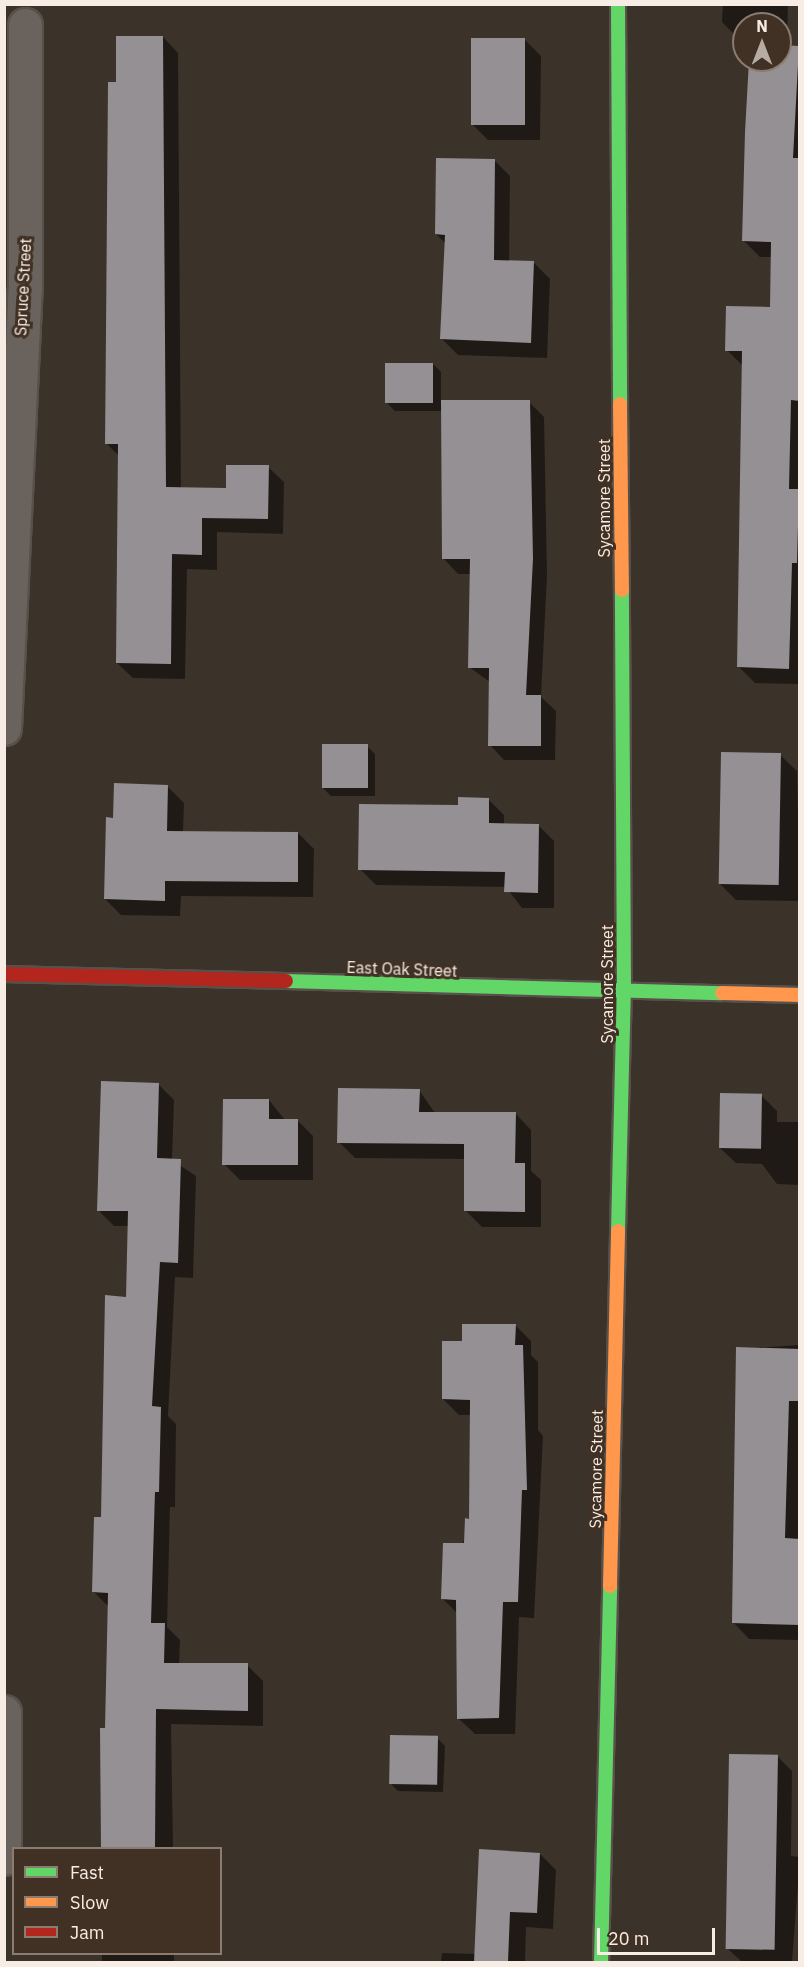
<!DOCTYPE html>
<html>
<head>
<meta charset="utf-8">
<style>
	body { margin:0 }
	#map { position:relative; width:804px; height:1967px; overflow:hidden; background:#3b322a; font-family:"IBM Plex Sans",sans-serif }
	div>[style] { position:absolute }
	.shadow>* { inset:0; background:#0007; transform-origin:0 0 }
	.building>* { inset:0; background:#949094; transform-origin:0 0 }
	.roads { filter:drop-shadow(2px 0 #58504a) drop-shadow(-2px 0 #58504a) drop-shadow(0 2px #58504a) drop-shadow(0 -2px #58504a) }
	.street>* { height:33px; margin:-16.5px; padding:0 16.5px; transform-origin:16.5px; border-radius:16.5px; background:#6a635d }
	.fast>* { height:14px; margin:-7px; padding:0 7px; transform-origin:7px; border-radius:7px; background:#63d668 }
	.slow>* { height:14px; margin:-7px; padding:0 7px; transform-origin:7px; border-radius:7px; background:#ff974d }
	.jam>* { height:14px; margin:-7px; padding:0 7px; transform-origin:7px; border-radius:7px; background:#b3261e }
	span { translate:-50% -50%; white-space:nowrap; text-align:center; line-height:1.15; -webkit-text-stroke:6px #413124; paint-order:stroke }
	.street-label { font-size:16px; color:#f8ede5 }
	.frame { position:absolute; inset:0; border:6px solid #f8ede5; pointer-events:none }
	.legend { position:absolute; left:12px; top:1847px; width:210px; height:108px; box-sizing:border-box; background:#413124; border:2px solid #8a7c71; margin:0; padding:8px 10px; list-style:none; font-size:18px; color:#f8ede5 }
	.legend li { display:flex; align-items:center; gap:12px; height:30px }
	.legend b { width:30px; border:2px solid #8a7c71 }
	.north { position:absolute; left:732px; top:12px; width:60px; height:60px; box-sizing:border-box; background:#413124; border:2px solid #8a7c71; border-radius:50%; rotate:0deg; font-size:16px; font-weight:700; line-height:24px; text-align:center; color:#f8ede5 }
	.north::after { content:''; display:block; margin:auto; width:21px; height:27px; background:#b6aca4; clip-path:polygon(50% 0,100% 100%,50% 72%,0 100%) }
	.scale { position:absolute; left:597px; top:1928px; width:118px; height:27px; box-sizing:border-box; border:3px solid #f8ede5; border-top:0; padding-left:8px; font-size:18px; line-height:21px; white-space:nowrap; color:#f8ede5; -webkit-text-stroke:4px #413124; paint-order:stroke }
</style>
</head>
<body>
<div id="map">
	<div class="shadow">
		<div style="clip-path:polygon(723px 4px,788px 4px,787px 38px,780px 38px,780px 24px,744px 24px,744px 37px,736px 36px,722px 22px)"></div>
		<div style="clip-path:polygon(163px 37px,178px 53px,181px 489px,228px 489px,268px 467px,284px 482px,283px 534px,217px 532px,217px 570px,187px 569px,185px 679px,133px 678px,117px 663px,120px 457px,107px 444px,118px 84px)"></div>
		<div style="clip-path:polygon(525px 40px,541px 56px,540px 140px,488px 140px,472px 124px)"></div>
		<div style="clip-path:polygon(780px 46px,800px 49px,800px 684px,755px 683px,739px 667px,744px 367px,727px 350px,771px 308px,772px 257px,760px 257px,743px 240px,750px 60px,780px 60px)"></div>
		<div style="clip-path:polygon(494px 160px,510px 176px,509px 262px,534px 263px,550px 279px,547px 358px,458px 355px,442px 339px,446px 244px,436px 234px)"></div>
		<div style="clip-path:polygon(433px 364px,441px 372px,441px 401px,529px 402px,544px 417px,547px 575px,541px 697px,556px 711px,555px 760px,504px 760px,490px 745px,490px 682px,469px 667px,471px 574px,458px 574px,444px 559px,442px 411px,395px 411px,387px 403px)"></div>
		<div style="clip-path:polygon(367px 746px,375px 754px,375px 796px,331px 796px,323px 788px)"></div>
		<div style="clip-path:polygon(780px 755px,797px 771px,800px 901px,736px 900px,720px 884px)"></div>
		<div style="clip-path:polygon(167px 786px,184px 803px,183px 832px,298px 833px,314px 849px,313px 897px,181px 896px,180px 916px,121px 915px,105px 899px,114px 820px)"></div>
		<div style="clip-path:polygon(488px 799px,504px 815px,504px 825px,538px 825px,554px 841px,554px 908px,522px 908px,506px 887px,376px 885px,360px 869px,459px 807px)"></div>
		<div style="clip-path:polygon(158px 1084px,174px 1100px,172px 1160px,196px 1176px,193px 1278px,175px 1277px,168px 1416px,176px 1424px,175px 1507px,170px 1507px,167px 1627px,180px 1640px,179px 1665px,247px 1665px,263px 1681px,263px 1726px,171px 1724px,173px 1848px,102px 1848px,101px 1729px,106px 1729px,109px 1607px,94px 1592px,128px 1298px,129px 1226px,114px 1226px,98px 1210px)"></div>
		<div style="clip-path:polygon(419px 1090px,435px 1113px,515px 1113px,531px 1130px,531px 1171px,541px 1180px,541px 1227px,482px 1227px,466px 1211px,466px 1159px,355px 1158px,339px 1142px)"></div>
		<div style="clip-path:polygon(761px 1095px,777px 1111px,777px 1122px,800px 1122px,800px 1185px,777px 1184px,762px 1164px,736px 1163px,720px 1148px)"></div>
		<div style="clip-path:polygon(269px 1100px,285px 1120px,297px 1120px,313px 1136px,313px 1180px,240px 1180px,224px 1164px)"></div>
		<div style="clip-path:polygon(515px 1325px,531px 1341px,531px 1355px,538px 1362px,538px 1430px,543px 1436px,534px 1618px,519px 1617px,515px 1734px,475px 1734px,458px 1718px,458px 1614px,443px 1599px,471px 1520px,471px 1415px,459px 1415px,443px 1399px,464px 1342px)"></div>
		<div style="clip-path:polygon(800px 1345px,800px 1640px,749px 1639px,733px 1622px,738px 1349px)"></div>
		<div style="clip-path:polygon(437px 1738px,445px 1746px,443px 1792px,398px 1791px,390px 1783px)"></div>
		<div style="clip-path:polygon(777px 1756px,792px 1771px,791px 1856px,800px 1857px,792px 1962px,742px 1962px,728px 1949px)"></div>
		<div style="clip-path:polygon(540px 1854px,556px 1870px,553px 1929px,526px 1927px,525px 1962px,441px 1962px,442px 1953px,476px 1954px)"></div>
		<div style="left:102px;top:1954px;width:72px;height:8px"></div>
	</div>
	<div class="building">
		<div style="clip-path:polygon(116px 36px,163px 36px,166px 487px,226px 488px,226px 465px,269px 465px,268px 519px,202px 518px,202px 555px,172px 554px,171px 664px,116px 663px,118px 444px,105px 444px,106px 330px,108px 82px,116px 82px)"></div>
		<div style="left:471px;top:38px;width:54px;height:87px"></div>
		<div style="clip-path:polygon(780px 45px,799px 46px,793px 158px,800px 158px,800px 401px,791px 400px,789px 489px,799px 489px,797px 563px,792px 563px,789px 669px,737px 667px,742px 351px,725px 351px,726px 306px,770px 307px,771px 242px,742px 241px,745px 132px,749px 60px,780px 60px)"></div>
		<div style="clip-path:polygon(436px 158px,495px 159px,494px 260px,534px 261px,531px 343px,440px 339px,445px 235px,435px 234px)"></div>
		<div style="left:385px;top:363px;width:48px;height:40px"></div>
		<div style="clip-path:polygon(441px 400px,530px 400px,533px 559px,526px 695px,541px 695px,541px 746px,488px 746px,489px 668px,468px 668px,470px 559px,442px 559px)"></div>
		<div style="left:322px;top:744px;width:46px;height:44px"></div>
		<div style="left:721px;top:752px;width:60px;height:132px;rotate:1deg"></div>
		<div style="clip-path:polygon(114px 783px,168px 785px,167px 831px,298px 832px,298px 882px,165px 881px,165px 901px,104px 899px,106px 817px,113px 818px)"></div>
		<div style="clip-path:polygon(458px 797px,489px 798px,489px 823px,539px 824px,538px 893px,504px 892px,505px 872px,358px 870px,359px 804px,458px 805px)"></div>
		<div style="clip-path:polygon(101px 1081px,159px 1083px,157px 1158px,181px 1159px,178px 1263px,160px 1262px,152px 1406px,161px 1407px,159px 1492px,155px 1492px,151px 1623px,165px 1623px,164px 1663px,248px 1663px,248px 1711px,156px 1709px,155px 1848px,101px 1848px,100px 1728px,105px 1728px,108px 1593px,92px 1592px,94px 1517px,101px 1517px,105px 1295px,126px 1297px,128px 1211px,97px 1211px)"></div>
		<div style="clip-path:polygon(338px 1088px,420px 1089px,419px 1112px,516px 1112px,515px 1163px,525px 1163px,525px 1212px,464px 1211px,464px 1144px,337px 1143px)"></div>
		<div style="left:720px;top:1093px;width:42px;height:55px;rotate:1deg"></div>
		<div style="clip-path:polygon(223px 1099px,269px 1099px,269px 1119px,298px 1119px,298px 1165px,222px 1165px)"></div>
		<div style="clip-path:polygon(462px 1324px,516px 1324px,515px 1345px,523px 1345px,527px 1490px,522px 1490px,518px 1602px,503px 1602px,499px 1718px,457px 1719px,456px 1600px,441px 1599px,443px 1543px,464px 1543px,465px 1518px,469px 1519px,470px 1400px,442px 1399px,442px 1341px,462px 1341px)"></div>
		<div style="clip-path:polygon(736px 1347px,800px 1349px,800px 1401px,789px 1401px,785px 1538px,800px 1539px,800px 1625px,732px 1623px)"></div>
		<div style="left:390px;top:1735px;width:48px;height:49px;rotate:1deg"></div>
		<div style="left:729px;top:1754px;width:49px;height:195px;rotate:1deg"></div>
		<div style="clip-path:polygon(479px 1849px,540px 1853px,537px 1913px,510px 1912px,508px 1962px,474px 1962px)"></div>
	</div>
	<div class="roads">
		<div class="street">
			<div style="left:4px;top:728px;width:439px;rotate:-87.3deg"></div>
			<div style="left:25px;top:290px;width:265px;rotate:-90deg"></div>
			<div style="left:4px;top:1712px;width:146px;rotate:90deg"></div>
		</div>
		<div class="fast">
			<div style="left:618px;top:4px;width:400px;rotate:89.7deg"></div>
			<div style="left:286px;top:981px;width:436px;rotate:1.6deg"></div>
			<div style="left:618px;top:1231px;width:239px;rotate:-88.6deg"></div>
			<div style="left:624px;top:992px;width:402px;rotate:-90.3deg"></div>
			<div style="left:601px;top:1962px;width:376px;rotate:-88.6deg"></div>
		</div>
		<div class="slow">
			<div style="left:620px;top:404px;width:186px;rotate:89.4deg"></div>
			<div style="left:722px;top:993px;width:78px;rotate:1.5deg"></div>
			<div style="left:610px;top:1586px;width:355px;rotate:-88.7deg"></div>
		</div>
		<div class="jam">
			<div style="left:4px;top:974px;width:282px;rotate:1.4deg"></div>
		</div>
	</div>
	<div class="street-label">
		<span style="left:23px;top:287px;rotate:-87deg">Spruce Street</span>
		<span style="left:604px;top:498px;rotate:-90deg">Sycamore Street</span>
		<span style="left:402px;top:969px;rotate:2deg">East Oak Street</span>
		<span style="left:607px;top:984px;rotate:-90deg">Sycamore Street</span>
		<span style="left:596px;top:1469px;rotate:-89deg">Sycamore Street</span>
	</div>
	<div class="frame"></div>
	<ul class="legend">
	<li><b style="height:8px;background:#63d668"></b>Fast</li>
	<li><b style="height:8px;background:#ff974d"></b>Slow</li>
	<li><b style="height:8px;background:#b3261e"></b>Jam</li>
	</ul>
	<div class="north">N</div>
	<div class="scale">20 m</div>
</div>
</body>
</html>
